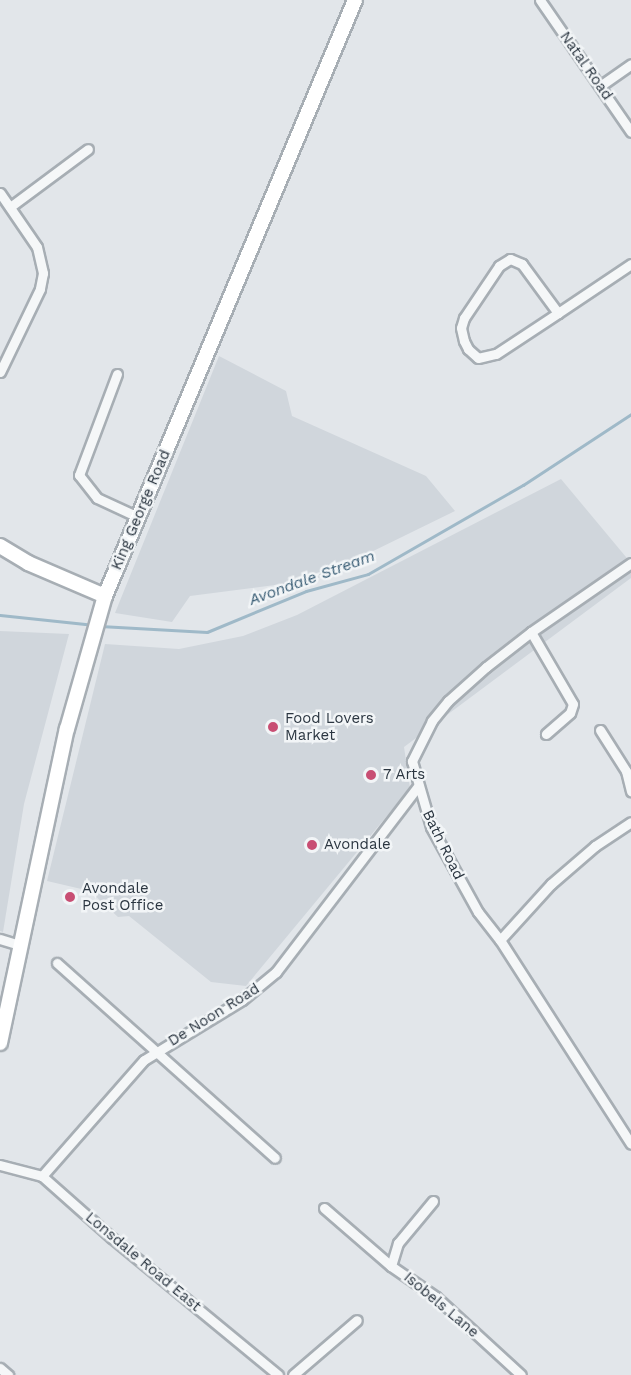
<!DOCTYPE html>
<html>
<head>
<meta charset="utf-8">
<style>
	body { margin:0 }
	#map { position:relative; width:631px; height:1375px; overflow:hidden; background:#e2e6ea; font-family:"Work Sans",sans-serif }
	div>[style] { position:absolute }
	.built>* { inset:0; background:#d0d6dc }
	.stream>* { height:3px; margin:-1.5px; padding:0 1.5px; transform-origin:1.5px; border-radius:1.5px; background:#9fb9c8 }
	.roads { filter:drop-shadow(2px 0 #a7aeb4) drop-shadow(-2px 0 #a7aeb4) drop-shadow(0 2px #a7aeb4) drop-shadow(0 -2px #a7aeb4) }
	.street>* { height:9px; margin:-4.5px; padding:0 4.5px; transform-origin:4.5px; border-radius:4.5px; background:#f5f7f8 }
	.secondary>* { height:14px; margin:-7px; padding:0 7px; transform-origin:7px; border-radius:7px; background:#fff }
	.dots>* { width:16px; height:16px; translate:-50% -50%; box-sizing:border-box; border:3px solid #f2f5f7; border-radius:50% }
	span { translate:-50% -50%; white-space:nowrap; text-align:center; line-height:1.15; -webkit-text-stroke:5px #f2f5f7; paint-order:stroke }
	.street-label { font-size:15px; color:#2b3641 }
	.poi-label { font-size:15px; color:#2b3641 }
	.left { translate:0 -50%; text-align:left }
	.water-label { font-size:16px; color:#375b73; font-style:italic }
</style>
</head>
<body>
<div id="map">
	<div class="built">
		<div style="clip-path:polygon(219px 356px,286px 391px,292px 416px,426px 476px,455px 511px,314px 580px,190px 596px,172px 622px,115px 613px)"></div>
		<div style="clip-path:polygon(561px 479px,631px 563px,631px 578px,404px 747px,410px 788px,246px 986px,211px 982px,129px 916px,118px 917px,90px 891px,47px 881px,105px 644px,179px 649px,243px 636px,297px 615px)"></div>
		<div style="clip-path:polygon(0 631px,69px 634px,24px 804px,3px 932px,0 931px)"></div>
	</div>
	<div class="stream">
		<div style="left:0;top:615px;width:95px;rotate:6.1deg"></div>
		<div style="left:100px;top:626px;width:107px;rotate:3.2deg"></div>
		<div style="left:207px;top:632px;width:107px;rotate:-22.5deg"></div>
		<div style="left:306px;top:591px;width:64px;rotate:-15.3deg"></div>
		<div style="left:368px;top:574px;width:179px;rotate:-29.9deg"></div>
		<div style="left:523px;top:485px;width:129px;rotate:-33.3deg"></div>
	</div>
	<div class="roads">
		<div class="street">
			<div style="left:540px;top:0;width:160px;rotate:55.4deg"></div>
			<div style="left:600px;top:86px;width:38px;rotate:-35deg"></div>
			<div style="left:0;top:193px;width:65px;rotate:55.6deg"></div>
			<div style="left:37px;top:247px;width:27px;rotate:77deg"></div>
			<div style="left:43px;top:273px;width:16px;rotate:101deg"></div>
			<div style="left:40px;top:289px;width:92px;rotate:115.7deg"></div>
			<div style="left:10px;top:207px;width:97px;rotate:-36.6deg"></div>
			<div style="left:558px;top:313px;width:61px;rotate:-126.3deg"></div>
			<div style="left:522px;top:264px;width:13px;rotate:-157deg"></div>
			<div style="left:510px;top:259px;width:13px;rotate:148deg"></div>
			<div style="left:499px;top:266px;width:63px;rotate:123.9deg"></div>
			<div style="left:464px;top:318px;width:10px;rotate:107deg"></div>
			<div style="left:461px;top:328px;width:13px;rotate:77deg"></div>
			<div style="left:464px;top:341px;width:9px;rotate:63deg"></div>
			<div style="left:468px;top:349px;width:13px;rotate:42deg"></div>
			<div style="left:478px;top:358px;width:18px;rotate:-13deg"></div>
			<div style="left:496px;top:354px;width:74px;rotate:-33.5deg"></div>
			<div style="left:558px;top:313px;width:88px;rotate:-33.9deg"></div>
			<div style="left:117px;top:374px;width:108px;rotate:110.6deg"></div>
			<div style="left:79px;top:475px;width:29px;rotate:52deg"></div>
			<div style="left:97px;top:498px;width:45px;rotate:24.9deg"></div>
			<div style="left:631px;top:563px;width:121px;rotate:145.4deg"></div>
			<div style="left:531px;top:632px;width:57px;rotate:142.1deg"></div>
			<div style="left:486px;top:667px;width:51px;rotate:138.2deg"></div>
			<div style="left:448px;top:701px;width:26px;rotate:129deg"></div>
			<div style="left:432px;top:721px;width:45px;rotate:116.6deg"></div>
			<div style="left:412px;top:761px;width:69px;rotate:73.9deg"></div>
			<div style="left:431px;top:827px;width:97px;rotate:61.1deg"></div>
			<div style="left:478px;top:912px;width:36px;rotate:52deg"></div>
			<div style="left:500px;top:940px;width:242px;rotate:57.3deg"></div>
			<div style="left:531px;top:632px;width:83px;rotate:59.7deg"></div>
			<div style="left:573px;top:704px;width:9px;rotate:108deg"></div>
			<div style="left:570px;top:713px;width:32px;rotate:139deg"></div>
			<div style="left:600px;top:730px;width:49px;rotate:57.6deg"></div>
			<div style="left:626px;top:771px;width:21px;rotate:76deg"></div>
			<div style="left:0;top:939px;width:21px;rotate:17deg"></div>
			<div style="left:500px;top:940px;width:76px;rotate:-47.7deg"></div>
			<div style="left:551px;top:884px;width:58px;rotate:-40.8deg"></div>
			<div style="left:595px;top:846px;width:43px;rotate:-33.7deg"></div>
			<div style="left:57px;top:963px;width:292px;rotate:41.8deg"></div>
			<div style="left:0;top:1165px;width:43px;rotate:14.7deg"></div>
			<div style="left:42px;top:1176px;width:94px;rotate:41.5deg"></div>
			<div style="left:112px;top:1238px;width:215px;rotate:39.5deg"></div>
			<div style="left:42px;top:1176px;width:154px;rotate:-48.7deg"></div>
			<div style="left:144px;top:1060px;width:115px;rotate:-31.5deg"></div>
			<div style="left:242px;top:1000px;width:44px;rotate:-39.5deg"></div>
			<div style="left:276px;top:972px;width:234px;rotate:-52.6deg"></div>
			<div style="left:433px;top:1201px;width:55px;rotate:129.8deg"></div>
			<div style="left:398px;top:1243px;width:24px;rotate:107deg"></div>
			<div style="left:391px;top:1266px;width:55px;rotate:34.6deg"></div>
			<div style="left:436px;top:1297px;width:115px;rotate:42.5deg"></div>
			<div style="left:324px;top:1208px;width:89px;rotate:40.9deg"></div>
			<div style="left:0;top:1368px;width:11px;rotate:41deg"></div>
			<div style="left:293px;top:1375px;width:84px;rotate:-40.7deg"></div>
		</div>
		<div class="secondary">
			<div style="left:0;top:546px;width:33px;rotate:31deg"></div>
			<div style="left:28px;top:563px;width:84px;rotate:23.2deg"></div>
			<div style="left:0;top:1043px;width:321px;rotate:-78deg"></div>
			<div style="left:67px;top:729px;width:138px;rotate:-74.1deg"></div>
			<div style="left:105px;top:596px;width:646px;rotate:-67.24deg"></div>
		</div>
	</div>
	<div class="dots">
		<div style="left:273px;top:727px;background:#c84e73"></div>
		<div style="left:371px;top:775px;background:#c84e73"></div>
		<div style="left:312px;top:845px;background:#c84e73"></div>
		<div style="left:70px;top:897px;background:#c84e73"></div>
	</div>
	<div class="street-label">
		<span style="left:586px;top:66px;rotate:55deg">Natal Road</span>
		<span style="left:141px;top:510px;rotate:-67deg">King George Road</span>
		<span style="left:443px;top:845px;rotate:64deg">Bath Road</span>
		<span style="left:214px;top:1015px;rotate:-32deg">De Noon Road</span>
		<span style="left:143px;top:1262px;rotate:40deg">Lonsdale Road East</span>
		<span style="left:441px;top:1305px;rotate:40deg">Isobels Lane</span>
	</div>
	<div class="poi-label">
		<span class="left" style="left:285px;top:727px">Food Lovers<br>Market</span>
		<span class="left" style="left:383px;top:775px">7 Arts</span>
		<span class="left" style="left:324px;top:845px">Avondale</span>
		<span class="left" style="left:82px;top:897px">Avondale<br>Post Office</span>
	</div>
	<div class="water-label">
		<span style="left:312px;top:578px;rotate:-20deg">Avondale Stream</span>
	</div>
</div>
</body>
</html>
